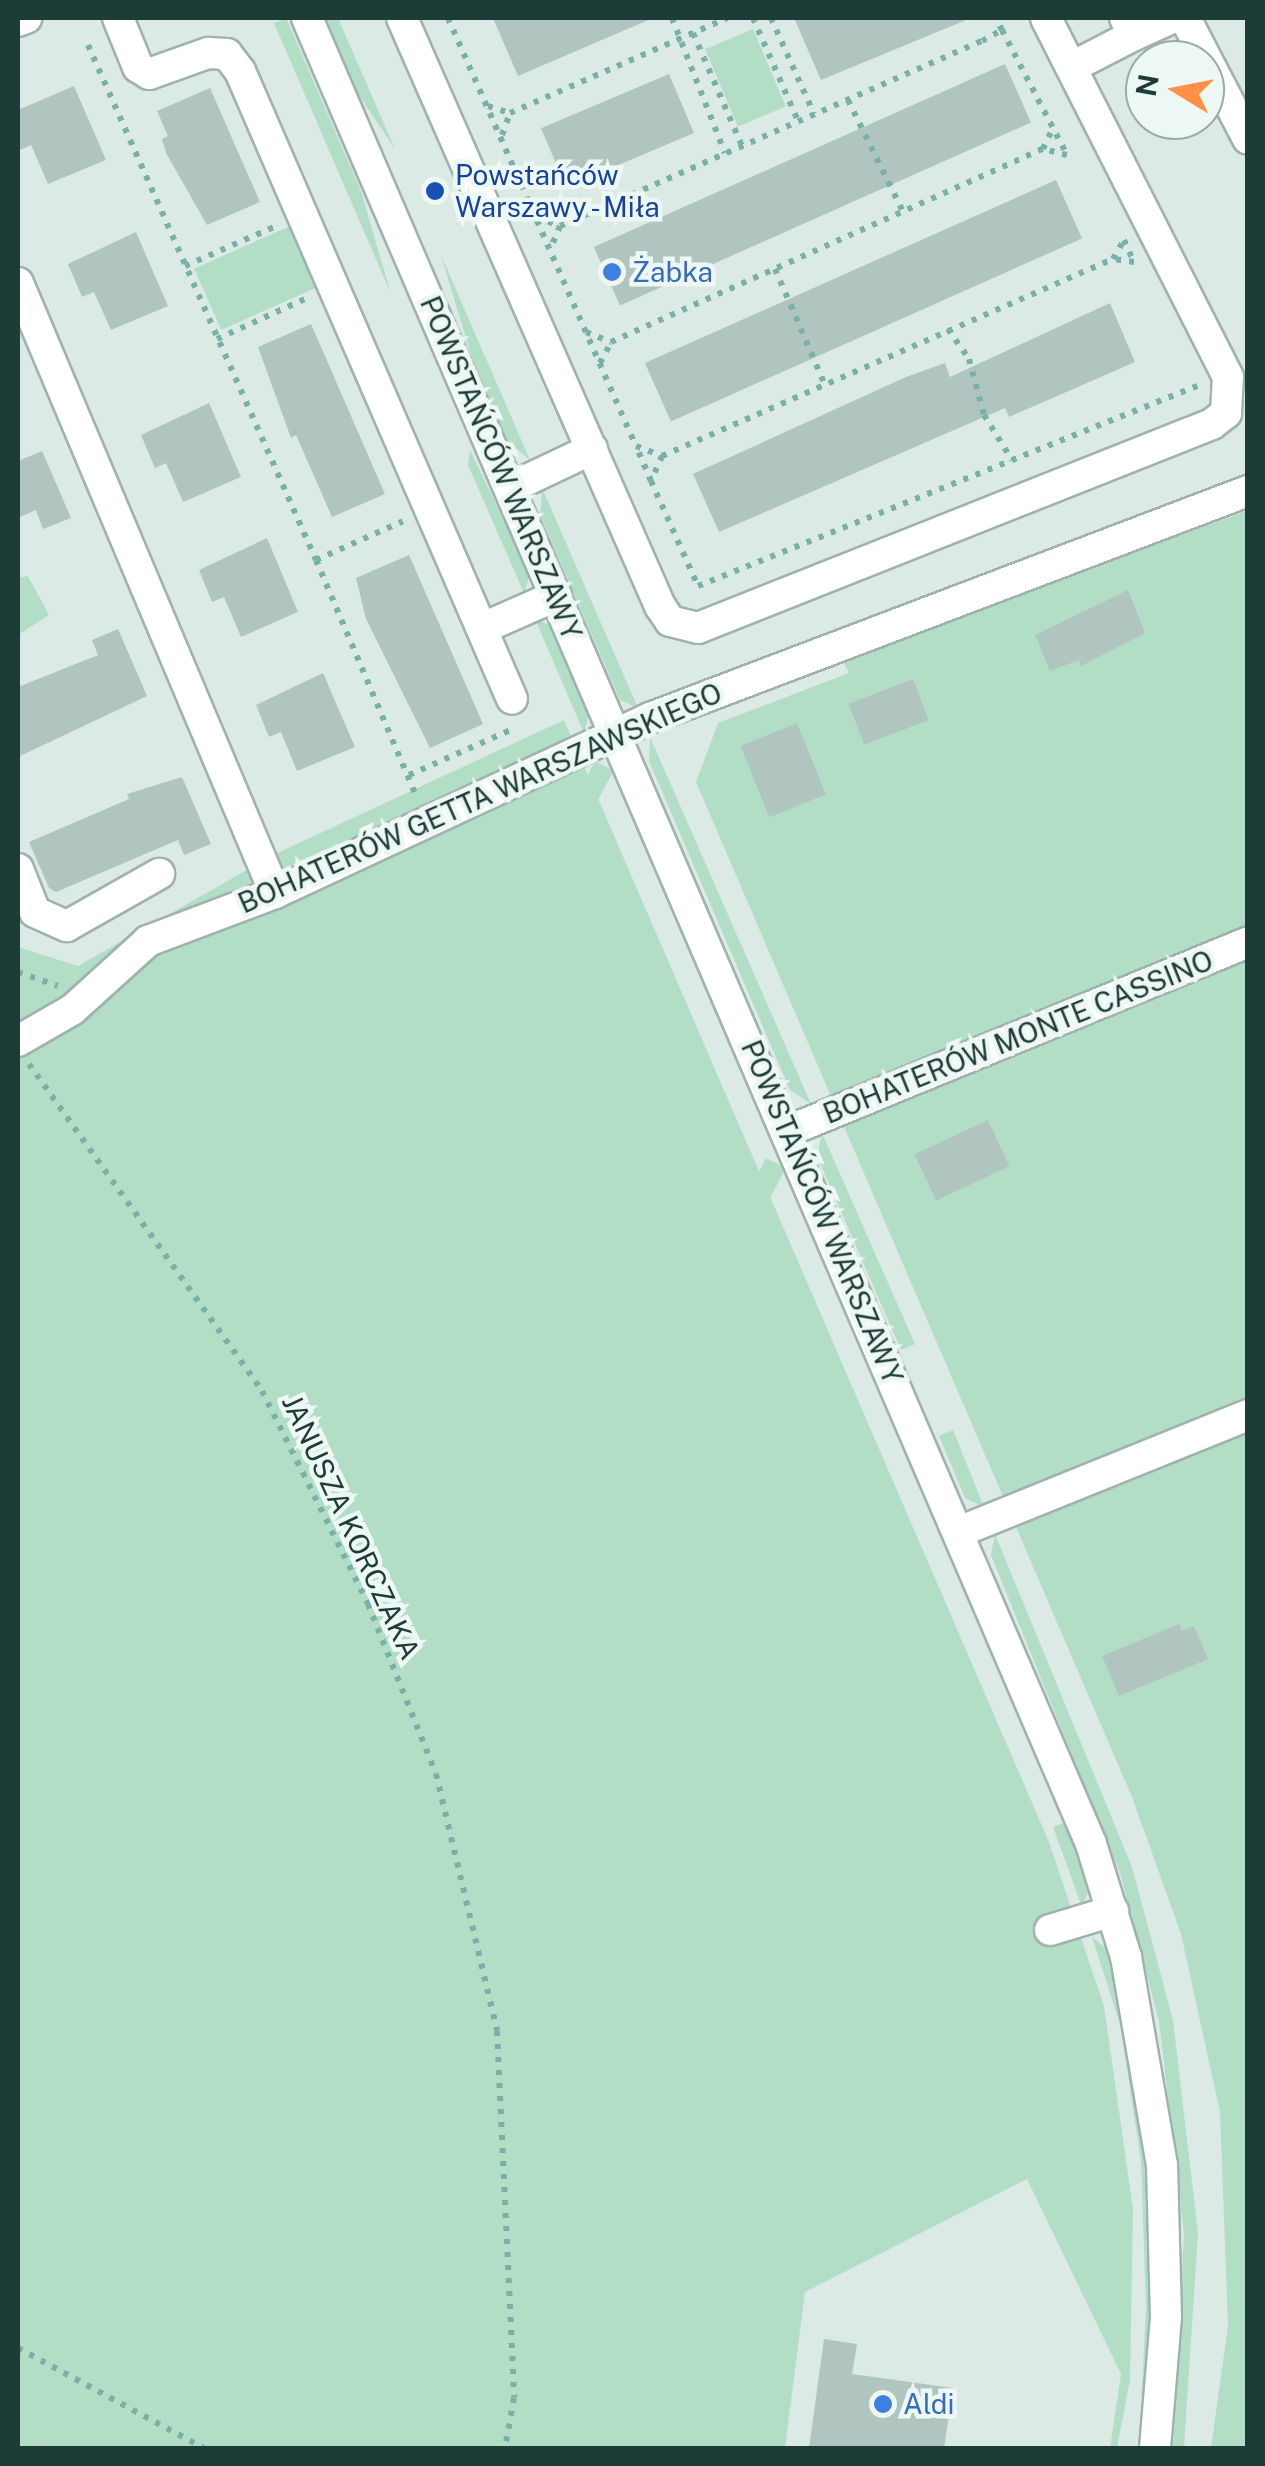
<!DOCTYPE html>
<html>
<head>
<meta charset="utf-8">
<style>
	body { margin:0 }
	#map { position:relative; width:1265px; height:2466px; overflow:hidden; background:#dceae6; font-family:"Public Sans",sans-serif }
	div>[style] { position:absolute }
	.green>* { inset:0; background:#b2dec5; transform-origin:0 0 }
	.building>* { inset:0; background:#b1c5c0; transform-origin:0 0 }
	.path>* { height:6px; margin-top:-3px; transform-origin:0; background:repeating-linear-gradient(90deg,#79b1a8 0 5px,transparent 0 13px) }
	.roads { filter:drop-shadow(2px 0 #9fb2ae) drop-shadow(-2px 0 #9fb2ae) drop-shadow(0 2px #9fb2ae) drop-shadow(0 -2px #9fb2ae) }
	.minor>* { height:30px; margin:-15px; padding:0 15px; transform-origin:15px; border-radius:15px; background:#fff }
	.dots>* { width:28px; height:28px; translate:-50% -50%; box-sizing:border-box; border:5px solid #edf7f3; border-radius:50% }
	span { translate:-50% -50%; white-space:nowrap; text-align:center; line-height:1.15; -webkit-text-stroke:9px #edf7f3; paint-order:stroke }
	.transit-label { font-size:28px; color:#164399 }
	.left { translate:0 -50%; text-align:left }
	.shop-label { font-size:28px; color:#366cbe }
	.street-label { font-size:28px; color:#1d3b37 }
	.frame { position:absolute; inset:0; border:20px solid #1d3b37; pointer-events:none }
	.north { position:absolute; left:1125px; top:40px; width:100px; height:100px; box-sizing:border-box; background:#edf7f3; border:2px solid #9aaca8; border-radius:50%; rotate:280deg; font-size:28px; font-weight:700; line-height:40px; text-align:center; color:#1d3b37 }
	.north::after { content:''; display:block; margin:auto; width:35px; height:45px; background:#ff9045; clip-path:polygon(50% 0,100% 100%,50% 72%,0 100%) }
</style>
</head>
<body>
<div id="map">
	<div class="green">
		<div style="clip-path:polygon(286px 18px,361px 191px,391px 294px,274px 23px)"></div>
		<div style="clip-path:polygon(324px 18px,338px 18px,395px 149px,356px 91px)"></div>
		<div style="left:753px;top:29px;width:84px;height:52px;rotate:67deg"></div>
		<div style="left:290px;top:226px;width:67px;height:105px;rotate:66deg"></div>
		<div style="clip-path:polygon(441px 255px,530px 460px,506px 440px,472px 358px)"></div>
		<div style="clip-path:polygon(470px 450px,530px 574px,524px 593px,468px 465px)"></div>
		<div style="clip-path:polygon(542px 488px,638px 708px,620px 700px,540px 515px)"></div>
		<div style="clip-path:polygon(1247px 511px,1247px 2448px,1211px 2448px,1228px 2326px,1220px 2112px,1181px 1934px,1132px 1797px,696px 782px,718px 723px,849px 673px,842px 659px)"></div>
		<div style="clip-path:polygon(28px 576px,49px 615px,18px 635px,18px 578px)"></div>
		<div style="clip-path:polygon(535px 619px,552px 626px,590px 709px,584px 733px)"></div>
		<div style="clip-path:polygon(564px 720px,1049px 1842px,1104px 2006px,1133px 2209px,1130px 2380px,1117px 2448px,1110px 2448px,1121px 2374px,1027px 2179px,805px 2292px,785px 2448px,18px 2448px,18px 947px,78px 966px,273px 855px)"></div>
		<div style="clip-path:polygon(650px 737px,811px 1104px,790px 1090px,649px 761px)"></div>
		<div style="left:595px;top:761px;width:21px;height:401px;rotate:28deg"></div>
		<div style="clip-path:polygon(822px 1133px,915px 1344px,901px 1350px,817px 1156px)"></div>
		<div style="left:766px;top:1158px;width:22px;height:633px;rotate:27deg"></div>
		<div style="clip-path:polygon(953px 1430px,984px 1507px,965px 1498px,939px 1436px)"></div>
		<div style="clip-path:polygon(995px 1534px,1132px 1867px,1173px 2020px,1198px 2233px,1184px 2448px,1173px 2448px,1184px 2234px,1159px 2021px,1121px 1876px,991px 1555px)"></div>
		<div style="clip-path:polygon(1066px 1822px,1089px 1889px,1082px 1907px,1053px 1827px)"></div>
		<div style="clip-path:polygon(1092px 1937px,1107px 1949px,1125px 2023px,1145px 2160px,1150px 2306px,1139px 2448px,1146px 2308px,1141px 2161px,1120px 2024px)"></div>
	</div>
	<div class="building">
		<div style="clip-path:polygon(493px 18px,653px 18px,518px 76px)"></div>
		<div style="clip-path:polygon(794px 18px,971px 18px,821px 80px)"></div>
		<div style="left:1005px;top:64px;width:64px;height:450px;rotate:66deg"></div>
		<div style="left:669px;top:74px;width:64px;height:139px;rotate:67deg"></div>
		<div style="clip-path:polygon(74px 86px,106px 160px,48px 184px,31px 145px,18px 151px,18px 110px)"></div>
		<div style="clip-path:polygon(210px 88px,260px 202px,207px 225px,166px 153px,162px 139px,168px 136px,157px 111px)"></div>
		<div style="left:1056px;top:180px;width:64px;height:450px;rotate:66deg"></div>
		<div style="clip-path:polygon(136px 232px,168px 306px,111px 330px,94px 292px,82px 297px,68px 264px)"></div>
		<div style="clip-path:polygon(1110px 303px,1135px 362px,1009px 417px,1005px 408px,719px 532px,693px 474px,906px 377px,945px 363px,950px 377px)"></div>
		<div style="clip-path:polygon(311px 324px,385px 494px,332px 517px,296px 435px,291px 438px,258px 347px)"></div>
		<div style="clip-path:polygon(209px 403px,241px 477px,183px 502px,166px 463px,155px 468px,141px 435px)"></div>
		<div style="clip-path:polygon(42px 451px,71px 518px,43px 529px,36px 510px,18px 518px,18px 461px)"></div>
		<div style="clip-path:polygon(267px 538px,298px 612px,241px 637px,224px 597px,212px 602px,199px 570px)"></div>
		<div style="clip-path:polygon(409px 555px,483px 724px,430px 748px,366px 619px,356px 578px)"></div>
		<div style="clip-path:polygon(1128px 590px,1145px 633px,1081px 666px,1079px 660px,1050px 671px,1035px 635px)"></div>
		<div style="clip-path:polygon(118px 629px,147px 696px,18px 757px,18px 687px,98px 655px,92px 640px)"></div>
		<div style="clip-path:polygon(323px 673px,355px 747px,297px 771px,281px 732px,269px 737px,256px 705px)"></div>
		<div style="left:913px;top:679px;width:44px;height:69px;rotate:69deg"></div>
		<div style="left:797px;top:723px;width:77px;height:61px;rotate:68deg"></div>
		<div style="clip-path:polygon(182px 777px,211px 844px,184px 855px,178px 840px,56px 892px,49px 888px,29px 842px,129px 799px,127px 794px)"></div>
		<div style="left:988px;top:1120px;width:51px;height:81px;rotate:65deg"></div>
		<div style="clip-path:polygon(1179px 1624px,1182px 1631px,1194px 1626px,1208px 1659px,1119px 1696px,1102px 1656px)"></div>
		<div style="clip-path:polygon(824px 2339px,857px 2344px,852px 2374px,953px 2388px,944px 2448px,809px 2448px)"></div>
	</div>
	<div class="path">
		<div style="left:448px;top:18px;width:467px;rotate:66.3deg"></div>
		<div style="left:672px;top:18px;width:145px;rotate:68.6deg"></div>
		<div style="left:753px;top:18px;width:112px;rotate:66.4deg"></div>
		<div style="left:771px;top:18px;width:105px;rotate:65.9deg"></div>
		<div style="left:1002px;top:30px;width:141px;rotate:62.5deg"></div>
		<div style="left:1067px;top:155px;width:25px;rotate:-166deg"></div>
		<div style="left:1043px;top:149px;width:23px;rotate:-65deg"></div>
		<div style="left:693px;top:33px;width:123px;rotate:66.6deg"></div>
		<div style="left:88px;top:45px;width:563px;rotate:66.12deg"></div>
		<div style="left:316px;top:560px;width:95px;rotate:-24.1deg"></div>
		<div style="left:848px;top:100px;width:125px;rotate:63.8deg"></div>
		<div style="left:488px;top:106px;width:23px;rotate:18deg"></div>
		<div style="left:510px;top:113px;width:237px;rotate:-23.6deg"></div>
		<div style="left:502px;top:135px;width:23px;rotate:-70deg"></div>
		<div style="left:536px;top:217px;width:26px;rotate:21deg"></div>
		<div style="left:560px;top:226px;width:25px;rotate:113deg"></div>
		<div style="left:560px;top:226px;width:461px;rotate:-23.7deg"></div>
		<div style="left:982px;top:41px;width:23px;rotate:-29deg"></div>
		<div style="left:1002px;top:30px;width:14px;rotate:-120deg"></div>
		<div style="left:1124px;top:240px;width:24px;rotate:66deg"></div>
		<div style="left:1134px;top:262px;width:21px;rotate:-172deg"></div>
		<div style="left:1113px;top:259px;width:22px;rotate:-60deg"></div>
		<div style="left:185px;top:266px;width:99px;rotate:-23.7deg"></div>
		<div style="left:775px;top:269px;width:124px;rotate:66.7deg"></div>
		<div style="left:948px;top:329px;width:37px;rotate:55deg"></div>
		<div style="left:969px;top:359px;width:58px;rotate:75deg"></div>
		<div style="left:984px;top:415px;width:53px;rotate:58.1deg"></div>
		<div style="left:586px;top:332px;width:27px;rotate:22deg"></div>
		<div style="left:611px;top:342px;width:473px;rotate:-24.1deg"></div>
		<div style="left:217px;top:339px;width:99px;rotate:-24.5deg"></div>
		<div style="left:600px;top:363px;width:24px;rotate:-62deg"></div>
		<div style="left:662px;top:456px;width:27px;rotate:114deg"></div>
		<div style="left:651px;top:481px;width:38px;rotate:-113deg"></div>
		<div style="left:636px;top:446px;width:28px;rotate:21deg"></div>
		<div style="left:662px;top:456px;width:492px;rotate:-23.6deg"></div>
		<div style="left:651px;top:481px;width:115px;rotate:65.9deg"></div>
		<div style="left:698px;top:586px;width:538px;rotate:-21.84deg"></div>
		<div style="left:316px;top:560px;width:253px;rotate:67deg"></div>
		<div style="left:409px;top:775px;width:114px;rotate:-23.9deg"></div>
		<div style="left:18px;top:972px;width:42px;rotate:19.3deg"></div>
		<div style="left:29px;top:1064px;width:402px;rotate:54.5deg"></div>
		<div style="left:262px;top:1391px;width:238px;rotate:63.5deg"></div>
		<div style="left:368px;top:1604px;width:183px;rotate:68.2deg"></div>
		<div style="left:436px;top:1774px;width:264px;rotate:76.6deg"></div>
		<div style="left:497px;top:2031px;width:367px;rotate:87.3deg"></div>
		<div style="left:514px;top:2398px;width:51px;rotate:100.2deg"></div>
		<div style="left:18px;top:2348px;width:211px;rotate:28.3deg"></div>
	</div>
	<div class="roads">
		<div class="minor">
			<div style="left:118px;top:18px;width:53px;rotate:67.8deg"></div>
			<div style="left:138px;top:67px;width:13px;rotate:32deg"></div>
			<div style="left:149px;top:74px;width:63px;rotate:-19.6deg"></div>
			<div style="left:208px;top:53px;width:19px;rotate:3deg"></div>
			<div style="left:227px;top:54px;width:21px;rotate:53deg"></div>
			<div style="left:240px;top:71px;width:684px;rotate:66.58deg"></div>
			<div style="left:307px;top:18px;width:1987px;rotate:66.76deg"></div>
			<div style="left:1091px;top:1844px;width:118px;rotate:72.8deg"></div>
			<div style="left:1126px;top:1957px;width:211px;rotate:80.2deg"></div>
			<div style="left:1162px;top:2165px;width:152px;rotate:88.5deg"></div>
			<div style="left:1166px;top:2317px;width:131px;rotate:94.8deg"></div>
			<div style="left:402px;top:18px;width:642px;rotate:66.31deg"></div>
			<div style="left:660px;top:606px;width:18px;rotate:56deg"></div>
			<div style="left:670px;top:621px;width:29px;rotate:14deg"></div>
			<div style="left:698px;top:628px;width:553px;rotate:-21.65deg"></div>
			<div style="left:1212px;top:424px;width:18px;rotate:-38deg"></div>
			<div style="left:1226px;top:413px;width:36px;rotate:-87deg"></div>
			<div style="left:1228px;top:377px;width:402px;rotate:-116.9deg"></div>
			<div style="left:1125px;top:18px;width:19px;rotate:62deg"></div>
			<div style="left:1134px;top:35px;width:42px;rotate:-24.1deg"></div>
			<div style="left:1185px;top:18px;width:136px;rotate:62.5deg"></div>
			<div style="left:18px;top:21px;width:9px;rotate:-21deg"></div>
			<div style="left:1072px;top:67px;width:70px;rotate:-27.3deg"></div>
			<div style="left:18px;top:283px;width:662px;rotate:67.15deg"></div>
			<div style="left:510px;top:488px;width:91px;rotate:-25.4deg"></div>
			<div style="left:483px;top:628px;width:80px;rotate:-23.7deg"></div>
			<div style="left:18px;top:869px;width:46px;rotate:68.4deg"></div>
			<div style="left:35px;top:912px;width:35px;rotate:24deg"></div>
			<div style="left:67px;top:926px;width:106px;rotate:-29.5deg"></div>
			<div style="left:18px;top:1041px;width:62px;rotate:-29.9deg"></div>
			<div style="left:72px;top:1010px;width:103px;rotate:-42.2deg"></div>
			<div style="left:148px;top:941px;width:136px;rotate:-20.7deg"></div>
			<div style="left:275px;top:893px;width:414px;rotate:-25deg"></div>
			<div style="left:650px;top:718px;width:640px;rotate:-20.79deg"></div>
			<div style="left:788px;top:1131px;width:497px;rotate:-22.3deg"></div>
			<div style="left:961px;top:1531px;width:310px;rotate:-22deg"></div>
			<div style="left:1050px;top:1930px;width:66px;rotate:-16.8deg"></div>
		</div>
	</div>
	<div class="dots">
		<div style="left:435px;top:191px;background:#1a4fb4"></div>
		<div style="left:612px;top:272px;background:#3f7fe0"></div>
		<div style="left:883px;top:2404px;background:#3f7fe0"></div>
	</div>
	<div class="transit-label">
		<span class="left" style="left:455px;top:191px">Powstańców<br>Warszawy - Miła</span>
	</div>
	<div class="shop-label">
		<span class="left" style="left:632px;top:272px">Żabka</span>
		<span class="left" style="left:903px;top:2404px">Aldi</span>
	</div>
	<div class="street-label">
		<span style="left:501px;top:468px;rotate:67deg">POWSTAŃCÓW WARSZAWY</span>
		<span style="left:480px;top:798px;rotate:-24deg">BOHATERÓW GETTA WARSZAWSKIEGO</span>
		<span style="left:1018px;top:1037px;rotate:-22deg">BOHATERÓW MONTE CASSINO</span>
		<span style="left:822px;top:1212px;rotate:67deg">POWSTAŃCÓW WARSZAWY</span>
		<span style="left:351px;top:1527px;rotate:65deg">JANUSZA KORCZAKA</span>
	</div>
	<div class="frame"></div>
	<div class="north">N</div>
</div>
</body>
</html>
